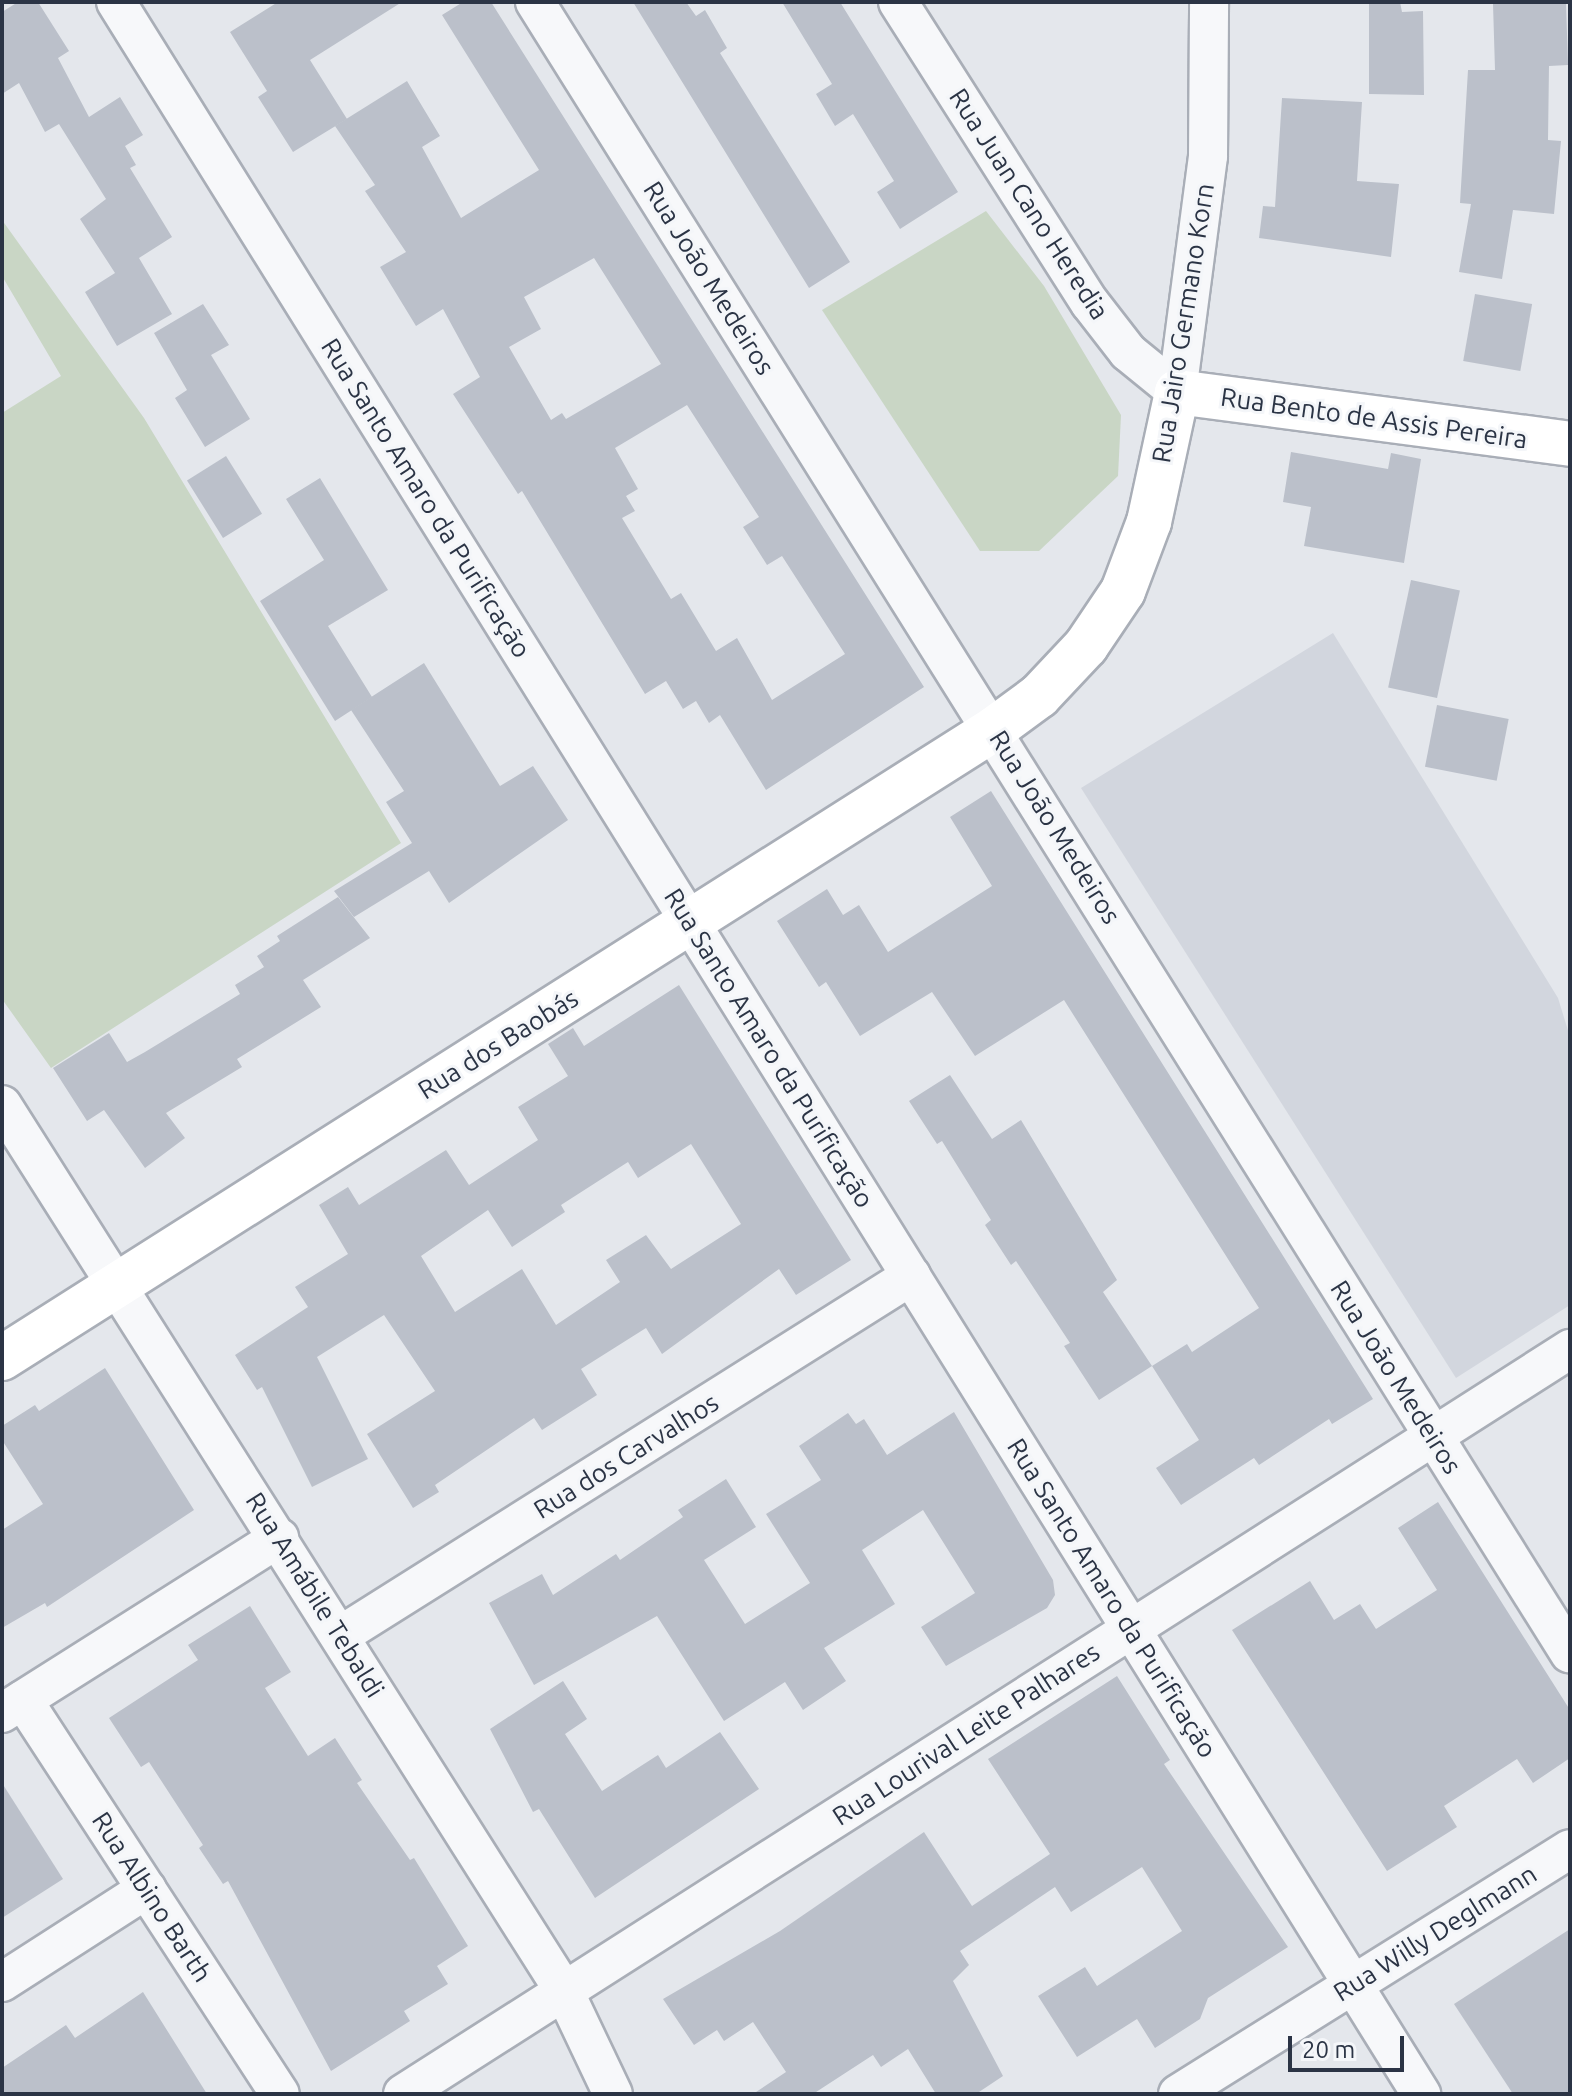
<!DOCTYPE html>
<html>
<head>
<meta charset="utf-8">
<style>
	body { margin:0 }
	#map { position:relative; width:1572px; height:2096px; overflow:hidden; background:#e4e7ec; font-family:Ubuntu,sans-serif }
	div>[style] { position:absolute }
	.built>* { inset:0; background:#d2d6de }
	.green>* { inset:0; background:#c9d6c5 }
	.building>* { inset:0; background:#bbc0ca; transform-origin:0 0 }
	.roads { filter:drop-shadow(2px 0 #a9aeb7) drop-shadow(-2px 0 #a9aeb7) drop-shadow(0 2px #a9aeb7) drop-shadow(0 -2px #a9aeb7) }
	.street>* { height:38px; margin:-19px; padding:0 19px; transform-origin:19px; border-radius:19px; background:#f7f8fa }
	.secondary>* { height:44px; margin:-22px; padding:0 22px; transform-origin:22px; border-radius:22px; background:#fff }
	span { translate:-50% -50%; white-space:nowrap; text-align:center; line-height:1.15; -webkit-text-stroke:6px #f4f6f9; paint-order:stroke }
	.street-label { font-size:26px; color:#2b3445 }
	.frame { position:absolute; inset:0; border:4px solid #2b3445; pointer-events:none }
	.scale { position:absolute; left:1288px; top:2036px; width:116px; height:36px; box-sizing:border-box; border:4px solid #2b3445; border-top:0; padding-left:10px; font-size:24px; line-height:28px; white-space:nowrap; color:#2b3445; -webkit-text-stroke:6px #f4f6f9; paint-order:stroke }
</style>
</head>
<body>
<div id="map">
	<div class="built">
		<div style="clip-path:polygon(1333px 633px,1558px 998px,1570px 1037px,1570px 1305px,1456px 1378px,1081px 788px)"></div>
	</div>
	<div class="green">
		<div style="clip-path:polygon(986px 211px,1044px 286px,1121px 415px,1118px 476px,1039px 551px,980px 551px,822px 310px)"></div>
		<div style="clip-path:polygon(2px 220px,144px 418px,401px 843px,51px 1068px,2px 999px,2px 413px,61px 376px,2px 276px)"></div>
	</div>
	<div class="building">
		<div style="clip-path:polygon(18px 2px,38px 2px,69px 51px,58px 58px,89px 117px,120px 97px,143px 135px,125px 146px,136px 165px,130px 168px,172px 237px,139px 258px,172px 314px,117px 346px,85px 292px,115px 273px,80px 219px,106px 199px,59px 124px,45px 132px,19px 83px,2px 94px,2px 12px)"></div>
		<div style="clip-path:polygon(278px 2px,402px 2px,310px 60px,347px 119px,293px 152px,258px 97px,267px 91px,230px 32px)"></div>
		<div style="clip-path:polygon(evenodd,463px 2px,491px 2px,924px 687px,766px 790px,720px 715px,709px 723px,696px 701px,683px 709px,666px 681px,645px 694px,522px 491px,518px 494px,453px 394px,480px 377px,443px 309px,416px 326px,380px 267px,406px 252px,365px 191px,375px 185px,335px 126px,407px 81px,440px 136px,422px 147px,461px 218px,539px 170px,442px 15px,463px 2px,594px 258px,661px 364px,566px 419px,562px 413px,551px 420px,509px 347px,541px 329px,524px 297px,594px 258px,463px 2px,687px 405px,759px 517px,743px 527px,767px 565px,782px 556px,845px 654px,772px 700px,737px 638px,716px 651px,681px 593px,671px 599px,622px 518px,635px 511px,626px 496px,638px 489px,615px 448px,687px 405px)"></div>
		<div style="clip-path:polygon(633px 2px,686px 2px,696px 16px,705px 10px,727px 48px,720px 53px,850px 262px,809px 288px)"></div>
		<div style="clip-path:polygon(782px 2px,840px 2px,958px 192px,900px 229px,877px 192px,894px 181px,853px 114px,835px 126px,816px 94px,832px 84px)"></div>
		<div style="clip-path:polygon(1369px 2px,1400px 2px,1402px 12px,1423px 11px,1424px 95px,1369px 94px)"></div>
		<div style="clip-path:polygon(1566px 2px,1568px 65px,1549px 66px,1548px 140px,1561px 141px,1554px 214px,1513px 210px,1502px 279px,1459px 272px,1471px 204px,1460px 203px,1468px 70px,1495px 70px,1493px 4px)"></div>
		<div style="clip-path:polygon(1282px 98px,1362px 102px,1357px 181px,1399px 184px,1391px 257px,1259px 238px,1263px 206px,1275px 207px)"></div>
		<div style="left:1475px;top:294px;width:58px;height:68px;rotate:10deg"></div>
		<div style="clip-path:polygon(203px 304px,229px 345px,211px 355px,250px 419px,205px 447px,175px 398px,187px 390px,154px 333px)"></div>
		<div style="clip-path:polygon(1291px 452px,1388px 469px,1391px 453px,1421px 459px,1404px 563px,1304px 546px,1311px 507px,1283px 502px)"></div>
		<div style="left:226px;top:456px;width:68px;height:46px;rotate:58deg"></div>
		<div style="clip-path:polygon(320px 478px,388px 590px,328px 626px,372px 697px,335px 721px,260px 601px,324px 560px,286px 499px)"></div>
		<div style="left:1411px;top:580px;width:50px;height:110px;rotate:12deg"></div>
		<div style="clip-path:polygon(424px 663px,500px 786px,533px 766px,568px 820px,449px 903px,429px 871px,354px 917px,334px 891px,412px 843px,386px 802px,404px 791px,351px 710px)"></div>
		<div style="left:1437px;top:705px;width:73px;height:63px;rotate:11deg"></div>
		<div style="clip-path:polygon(991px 791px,1373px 1399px,1332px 1424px,1329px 1419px,1259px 1465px,1254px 1458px,1181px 1505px,1156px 1468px,1199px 1440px,1152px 1366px,1187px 1344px,1192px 1352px,1259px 1308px,1064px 1000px,975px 1056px,932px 992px,860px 1036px,826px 982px,819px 987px,777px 921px,827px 889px,843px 915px,859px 905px,888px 952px,992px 886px,950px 817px)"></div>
		<div style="clip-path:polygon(338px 897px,370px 938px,303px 980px,321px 1007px,237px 1059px,242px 1067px,166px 1113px,185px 1138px,145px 1168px,104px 1110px,87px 1121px,53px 1068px,109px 1033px,127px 1062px,145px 1052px,240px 994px,235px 985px,264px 967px,257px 956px,280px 941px,277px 936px)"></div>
		<div style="clip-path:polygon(evenodd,679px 985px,851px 1260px,796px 1295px,779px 1269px,662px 1354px,646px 1328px,581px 1369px,597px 1395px,542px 1430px,534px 1418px,435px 1485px,439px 1492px,413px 1508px,367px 1434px,435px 1391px,384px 1315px,317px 1357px,368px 1459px,312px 1487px,262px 1387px,257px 1390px,235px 1355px,308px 1307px,295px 1287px,348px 1254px,319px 1205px,348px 1187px,359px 1205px,446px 1150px,469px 1185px,538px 1140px,518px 1107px,568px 1076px,548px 1044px,573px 1028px,584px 1046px,679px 985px,691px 1144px,741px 1224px,671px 1269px,646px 1235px,606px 1260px,620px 1282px,556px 1325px,522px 1269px,455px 1312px,421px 1256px,488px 1210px,512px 1247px,565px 1212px,561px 1205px,628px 1162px,638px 1178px,691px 1144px)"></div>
		<div style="clip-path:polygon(950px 1075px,992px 1139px,1021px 1120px,1117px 1280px,1103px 1292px,1152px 1366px,1099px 1400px,1064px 1346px,1070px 1343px,1016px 1261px,1011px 1265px,985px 1225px,991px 1220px,942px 1141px,937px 1144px,909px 1101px)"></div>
		<div style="clip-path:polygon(105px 1368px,194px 1510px,47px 1607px,45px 1603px,2px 1628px,2px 1530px,43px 1504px,2px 1440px,2px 1426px,35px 1405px,39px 1411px)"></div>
		<div style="clip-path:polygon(954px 1412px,1053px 1580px,1055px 1595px,1047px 1608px,946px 1666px,921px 1627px,975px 1593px,923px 1510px,862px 1550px,895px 1604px,824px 1648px,846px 1681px,803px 1710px,785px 1682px,724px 1721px,657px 1616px,534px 1685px,489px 1603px,542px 1574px,553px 1595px,616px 1554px,620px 1560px,683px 1517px,678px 1510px,726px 1479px,756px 1527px,704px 1560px,745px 1624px,810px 1583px,766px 1514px,821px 1480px,799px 1446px,848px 1413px,856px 1424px,864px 1419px,887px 1455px)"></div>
		<div style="clip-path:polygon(1438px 1502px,1570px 1710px,1570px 1758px,1533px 1783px,1517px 1759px,1444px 1806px,1457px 1827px,1387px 1871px,1232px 1630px,1310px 1581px,1334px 1620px,1360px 1604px,1376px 1629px,1437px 1590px,1398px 1528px)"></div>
		<div style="clip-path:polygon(250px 1606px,291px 1672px,265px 1688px,308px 1756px,335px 1738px,362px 1780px,357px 1783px,410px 1860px,414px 1858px,468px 1946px,437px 1966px,448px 1984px,404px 2011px,410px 2021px,331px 2071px,228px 1881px,223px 1884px,199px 1848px,203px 1845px,149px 1762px,141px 1767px,109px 1718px,198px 1660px,188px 1645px)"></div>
		<div style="clip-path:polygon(1117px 1676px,1170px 1760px,1164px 1764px,1288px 1947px,1208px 1998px,1200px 2019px,1155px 2048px,1137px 2019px,1077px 2057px,1038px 1996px,1085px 1967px,1097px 1986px,1182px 1931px,1142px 1867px,1071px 1912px,1055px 1887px,960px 1951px,969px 1965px,953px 1981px,1003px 2076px,976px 2094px,936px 2094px,908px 2049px,881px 2067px,873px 2055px,813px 2094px,753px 2094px,786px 2072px,753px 2022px,724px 2041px,717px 2030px,694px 2045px,663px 1999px,780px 1931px,924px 1832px,972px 1906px,1050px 1854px,988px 1759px)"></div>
		<div style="clip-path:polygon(563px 1681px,587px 1719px,565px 1734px,602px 1791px,658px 1755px,666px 1768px,720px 1732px,759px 1789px,595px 1898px,539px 1809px,533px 1812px,490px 1729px)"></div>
		<div style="clip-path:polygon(2px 1783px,63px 1879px,2px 1918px)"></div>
		<div style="clip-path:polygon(1570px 1929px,1570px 2094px,1513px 2094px,1454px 2004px)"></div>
		<div style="clip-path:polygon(143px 1992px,207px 2094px,2px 2094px,2px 2068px,66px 2025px,75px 2038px)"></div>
	</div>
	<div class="roads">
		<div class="street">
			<div style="left:116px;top:2px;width:2466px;rotate:58.04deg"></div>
			<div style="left:535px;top:2px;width:1949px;rotate:57.93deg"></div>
			<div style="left:898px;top:2px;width:357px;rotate:57.5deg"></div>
			<div style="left:1090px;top:303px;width:62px;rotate:52.2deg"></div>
			<div style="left:1128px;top:352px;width:63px;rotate:39.2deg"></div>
			<div style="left:1177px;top:392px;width:238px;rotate:-82.5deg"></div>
			<div style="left:1208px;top:156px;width:154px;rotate:-89.6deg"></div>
			<div style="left:2px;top:1105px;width:1049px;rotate:57.61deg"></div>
			<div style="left:564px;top:1991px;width:114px;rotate:64.6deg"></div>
			<div style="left:341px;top:1635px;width:674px;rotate:-32.2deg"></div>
			<div style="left:23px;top:1700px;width:470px;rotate:56.9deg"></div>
			<div style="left:2px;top:1713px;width:328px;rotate:-32.3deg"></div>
			<div style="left:2px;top:1982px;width:172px;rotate:-32.7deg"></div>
			<div style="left:403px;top:2094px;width:1385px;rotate:-32.55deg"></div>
			<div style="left:1178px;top:2094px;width:462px;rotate:-32deg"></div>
		</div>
		<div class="secondary">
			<div style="left:2px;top:1358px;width:1175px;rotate:-32.38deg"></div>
			<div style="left:994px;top:729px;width:56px;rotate:-36.3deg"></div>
			<div style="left:1039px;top:696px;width:69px;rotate:-46.8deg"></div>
			<div style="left:1086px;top:646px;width:66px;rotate:-56.1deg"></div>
			<div style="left:1123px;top:591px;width:74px;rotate:-69.4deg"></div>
			<div style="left:1149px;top:522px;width:133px;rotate:-77.8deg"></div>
			<div style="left:1177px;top:392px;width:396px;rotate:7.5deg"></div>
		</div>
	</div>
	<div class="street-label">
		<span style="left:1029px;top:204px;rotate:57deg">Rua Juan Cano Heredia</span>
		<span style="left:709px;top:278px;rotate:58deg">Rua João Medeiros</span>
		<span style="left:1183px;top:323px;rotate:-81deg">Rua Jairo Germano Korn</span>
		<span style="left:1374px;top:418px;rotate:8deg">Rua Bento de Assis Pereira</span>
		<span style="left:426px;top:498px;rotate:58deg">Rua Santo Amaro da Purificação</span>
		<span style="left:1055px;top:827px;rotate:58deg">Rua João Medeiros</span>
		<span style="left:498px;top:1044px;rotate:-32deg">Rua dos Baobás</span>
		<span style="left:769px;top:1048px;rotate:58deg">Rua Santo Amaro da Purificação</span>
		<span style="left:1396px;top:1377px;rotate:58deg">Rua João Medeiros</span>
		<span style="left:626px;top:1456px;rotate:-32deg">Rua dos Carvalhos</span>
		<span style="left:315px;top:1595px;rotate:58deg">Rua Amábile Tebaldi</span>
		<span style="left:1112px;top:1598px;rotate:58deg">Rua Santo Amaro da Purificação</span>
		<span style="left:966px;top:1734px;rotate:-33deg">Rua Lourival Leite Palhares</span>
		<span style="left:152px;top:1897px;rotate:57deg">Rua Albino Barth</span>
		<span style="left:1435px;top:1933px;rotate:-32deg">Rua Willy Deglmann</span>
	</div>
	<div class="frame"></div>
	<div class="scale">20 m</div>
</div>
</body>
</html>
